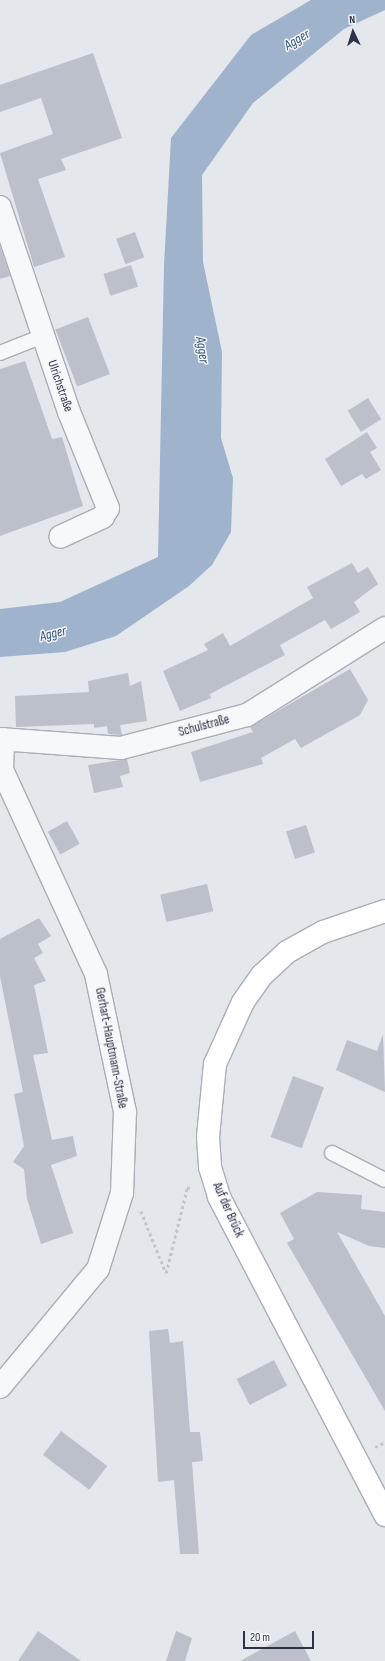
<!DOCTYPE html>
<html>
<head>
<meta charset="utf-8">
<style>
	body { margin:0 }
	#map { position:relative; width:385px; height:1661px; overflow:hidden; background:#e4e7ec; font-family:"Sofia Sans Condensed",sans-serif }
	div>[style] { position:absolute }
	.water>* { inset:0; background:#9fb4cc }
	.building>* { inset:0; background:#bbc0ca; transform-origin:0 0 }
	.path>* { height:2.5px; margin-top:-1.25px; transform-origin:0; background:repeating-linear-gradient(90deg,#c2c5cb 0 3px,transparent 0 6px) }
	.roads { filter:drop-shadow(1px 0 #a9aeb7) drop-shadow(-1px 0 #a9aeb7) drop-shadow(0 1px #a9aeb7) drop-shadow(0 -1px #a9aeb7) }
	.lane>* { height:14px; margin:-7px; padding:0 7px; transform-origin:7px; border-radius:7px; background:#f7f8fa }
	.street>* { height:22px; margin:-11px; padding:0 11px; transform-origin:11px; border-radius:11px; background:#f7f8fa }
	.secondary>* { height:22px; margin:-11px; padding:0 11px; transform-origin:11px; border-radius:11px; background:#fff }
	span { translate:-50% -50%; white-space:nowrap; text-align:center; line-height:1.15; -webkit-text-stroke:3px #f4f6f9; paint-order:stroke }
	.street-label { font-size:13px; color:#2b3445 }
	.water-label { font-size:14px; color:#34527a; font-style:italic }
	.north { position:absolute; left:333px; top:12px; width:40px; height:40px; -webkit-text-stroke:3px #f4f6f9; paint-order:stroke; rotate:356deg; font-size:11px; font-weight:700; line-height:16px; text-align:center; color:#2b3445 }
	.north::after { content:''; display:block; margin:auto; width:14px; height:18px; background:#2b3445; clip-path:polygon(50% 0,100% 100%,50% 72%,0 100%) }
	.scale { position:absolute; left:243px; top:1631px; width:71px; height:18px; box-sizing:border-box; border:2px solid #2b3445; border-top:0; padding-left:5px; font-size:12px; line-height:14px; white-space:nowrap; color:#2b3445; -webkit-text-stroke:3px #f4f6f9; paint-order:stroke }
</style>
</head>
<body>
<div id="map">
	<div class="water">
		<div style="clip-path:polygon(311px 0,385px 0,385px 10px,344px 29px,253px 103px,202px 175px,203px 262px,222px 352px,221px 438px,233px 478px,231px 532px,212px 565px,189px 586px,116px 636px,65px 652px,0 657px,0 609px,60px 602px,158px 557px,164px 265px,171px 138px,251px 35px)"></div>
	</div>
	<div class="building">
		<div style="clip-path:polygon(93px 53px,122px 138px,61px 159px,66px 170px,38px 179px,65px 257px,34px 267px,0 153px,53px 134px,41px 98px,0 112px,0 85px)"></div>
		<div style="left:135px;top:232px;width:27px;height:20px;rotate:70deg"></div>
		<div style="clip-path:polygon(0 246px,10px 276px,0 279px)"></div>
		<div style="left:131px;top:265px;width:23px;height:29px;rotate:72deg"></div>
		<div style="left:88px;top:317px;width:61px;height:35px;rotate:69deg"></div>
		<div style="clip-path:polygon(25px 361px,52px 439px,62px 437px,83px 506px,0 536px,0 369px)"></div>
		<div style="left:368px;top:398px;width:25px;height:24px;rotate:58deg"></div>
		<div style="clip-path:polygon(367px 432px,377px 448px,370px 452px,381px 470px,366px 479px,362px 474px,341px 486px,325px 459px)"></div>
		<div style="clip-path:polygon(352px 563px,358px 573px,368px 567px,378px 584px,354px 602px,360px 612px,331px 629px,325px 620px,280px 645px,285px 655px,210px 694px,211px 698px,180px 711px,163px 671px,208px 650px,204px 644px,223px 633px,230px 646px,313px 598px,307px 587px)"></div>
		<div style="clip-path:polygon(350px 669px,368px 700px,360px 715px,301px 748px,295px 739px,261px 758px,263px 764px,200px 782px,191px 752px,253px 732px,250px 727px)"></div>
		<div style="clip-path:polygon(128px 673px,130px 686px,141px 681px,147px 721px,120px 725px,122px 735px,108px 734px,107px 726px,94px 728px,94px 724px,16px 727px,15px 696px,89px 692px,88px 681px)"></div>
		<div style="clip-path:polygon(127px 759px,130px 773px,120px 776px,123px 787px,94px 793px,88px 765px)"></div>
		<div style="left:67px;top:821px;width:26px;height:22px;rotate:61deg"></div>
		<div style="left:306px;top:825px;width:29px;height:21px;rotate:72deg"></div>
		<div style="left:207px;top:884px;width:28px;height:48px;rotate:77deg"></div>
		<div style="clip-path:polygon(39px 918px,51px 936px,38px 944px,43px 953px,34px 958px,46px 981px,34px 985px,48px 1053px,33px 1055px,52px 1140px,73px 1136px,77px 1156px,51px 1165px,73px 1233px,41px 1244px,27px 1199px,24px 1169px,13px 1162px,24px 1146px,14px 1094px,23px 1092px,0 976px,0 939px)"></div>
		<div style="clip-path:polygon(383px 1034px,385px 1092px,336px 1070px,347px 1040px,377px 1051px)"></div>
		<div style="left:293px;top:1076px;width:33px;height:65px;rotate:20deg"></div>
		<div style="clip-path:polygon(317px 1192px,362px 1195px,361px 1209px,385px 1212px,385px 1248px,369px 1246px,337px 1232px,385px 1316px,385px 1411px,287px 1243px,294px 1239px,280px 1213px)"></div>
		<div style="clip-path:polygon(168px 1329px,170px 1343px,183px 1341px,190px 1432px,200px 1432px,203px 1461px,192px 1462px,199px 1554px,180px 1554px,174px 1480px,158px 1482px,149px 1331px)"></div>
		<div style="left:274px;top:1360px;width:29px;height:42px;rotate:63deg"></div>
		<div style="left:61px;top:1431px;width:58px;height:30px;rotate:37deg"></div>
		<div style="clip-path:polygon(38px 1631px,81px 1661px,18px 1661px)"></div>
		<div style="clip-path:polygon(176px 1631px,192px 1638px,185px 1661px,166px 1661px)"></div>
		<div style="clip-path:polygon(295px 1631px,311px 1661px,240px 1661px)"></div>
	</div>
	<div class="path">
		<div style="left:141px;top:1211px;width:67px;rotate:68deg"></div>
		<div style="left:166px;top:1273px;width:88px;rotate:-76.1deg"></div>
		<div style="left:187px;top:1188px;width:5px;rotate:-11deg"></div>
		<div style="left:375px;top:1447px;width:11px;rotate:-27deg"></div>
	</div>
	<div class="roads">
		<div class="lane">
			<div style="left:0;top:353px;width:46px;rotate:-21.6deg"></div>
			<div style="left:332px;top:1153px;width:59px;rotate:27deg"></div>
		</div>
		<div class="street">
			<div style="left:0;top:207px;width:216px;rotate:71.4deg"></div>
			<div style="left:69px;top:412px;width:104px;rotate:67.9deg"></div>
			<div style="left:108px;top:508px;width:10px;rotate:119deg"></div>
			<div style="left:103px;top:517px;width:47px;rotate:155.1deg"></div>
			<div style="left:0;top:739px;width:121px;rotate:4.3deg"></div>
			<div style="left:121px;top:748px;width:130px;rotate:-14.7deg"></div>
			<div style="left:247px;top:715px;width:163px;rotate:-32.2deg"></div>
			<div style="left:0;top:1387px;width:153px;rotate:-50.3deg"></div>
			<div style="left:98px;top:1269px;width:80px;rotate:-72.5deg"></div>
			<div style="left:122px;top:1193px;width:81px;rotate:-87.9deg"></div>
			<div style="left:125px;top:1112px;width:141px;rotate:-101.9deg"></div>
			<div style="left:96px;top:974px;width:225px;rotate:-114.7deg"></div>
			<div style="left:2px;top:770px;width:31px;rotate:-88deg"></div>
		</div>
		<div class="secondary">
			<div style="left:385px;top:911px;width:65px;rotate:161.3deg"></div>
			<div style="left:323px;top:932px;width:41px;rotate:150.9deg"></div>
			<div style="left:287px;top:952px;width:34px;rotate:137deg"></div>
			<div style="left:262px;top:975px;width:33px;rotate:125deg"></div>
			<div style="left:243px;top:1002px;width:68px;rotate:114.3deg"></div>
			<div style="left:215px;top:1064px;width:73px;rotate:95.5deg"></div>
			<div style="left:208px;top:1137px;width:30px;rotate:86deg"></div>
			<div style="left:210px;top:1167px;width:31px;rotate:73deg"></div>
			<div style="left:219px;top:1197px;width:359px;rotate:62.4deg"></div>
		</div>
	</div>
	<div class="street-label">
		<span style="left:60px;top:386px;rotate:71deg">Ulrichstraße</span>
		<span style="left:204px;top:726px;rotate:-15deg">Schulstraße</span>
		<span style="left:111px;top:1048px;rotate:79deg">Gerhart-Hauptmann-Straße</span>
		<span style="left:228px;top:1210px;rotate:66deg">Auf der Brück</span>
	</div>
	<div class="water-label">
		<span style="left:297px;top:40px;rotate:-31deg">Agger</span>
		<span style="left:202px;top:350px;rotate:81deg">Agger</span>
		<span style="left:53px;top:634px;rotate:-14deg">Agger</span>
	</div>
	<div class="north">N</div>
	<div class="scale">20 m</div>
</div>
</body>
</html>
